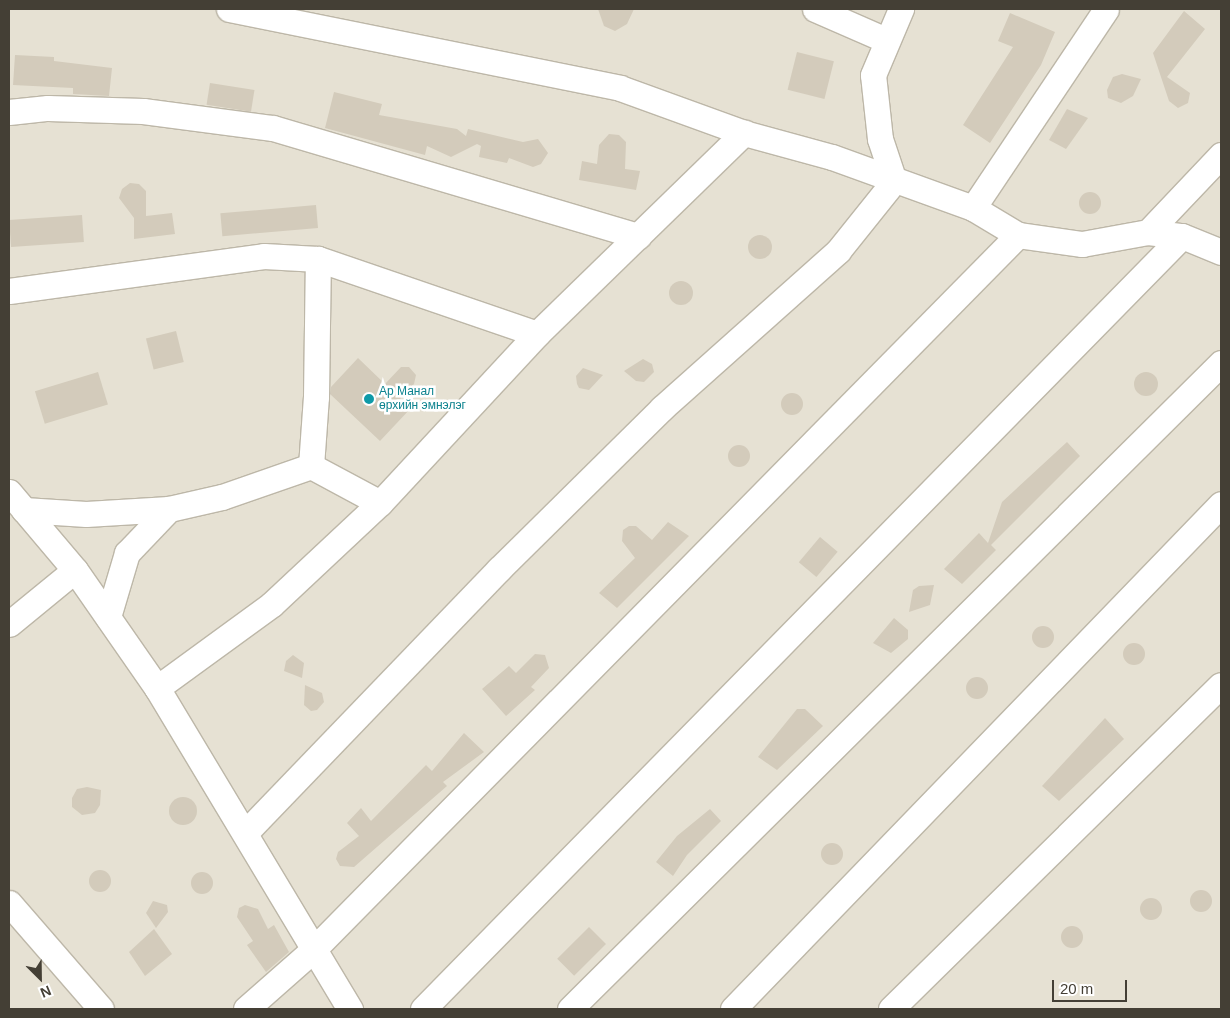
<!DOCTYPE html>
<html>
<head>
<meta charset="utf-8">
<style>
	body { margin:0 }
	#map { position:relative; width:1230px; height:1018px; overflow:hidden; background:#f2efe5; font-family:Arial,sans-serif }
	div>[style] { position:absolute }
	.residential>* { inset:0; background:#e6e1d3; transform-origin:0 0 }
	.building>* { inset:0; background:#d3cbbb; transform-origin:0 0 }
	.round { border-radius:50% }
	.roads { filter:drop-shadow(1px 0 #bdb7a8) drop-shadow(-1px 0 #bdb7a8) drop-shadow(0 1px #bdb7a8) drop-shadow(0 -1px #bdb7a8) }
	.minor>* { height:25px; margin:-12.5px; padding:0 12.5px; transform-origin:12.5px; border-radius:12.5px; background:#fff }
	.dots>* { width:14px; height:14px; translate:-50% -50%; box-sizing:border-box; border:2px solid #fff; border-radius:50% }
	span { translate:-50% -50%; white-space:nowrap; text-align:center; line-height:1.15; -webkit-text-stroke:5px #fff; paint-order:stroke }
	.culture-label { font-size:12px; color:#0d838f }
	.left { translate:0 -50%; text-align:left }
	.frame { position:absolute; inset:0; border:10px solid #443f35; pointer-events:none }
	.north { position:absolute; left:15px; top:953px; width:50px; height:50px; -webkit-text-stroke:4px #fff; paint-order:stroke; rotate:157deg; font-size:14px; font-weight:700; line-height:20px; text-align:center; color:#443f35 }
	.north::after { content:''; display:block; margin:auto; width:18px; height:22px; background:#443f35; clip-path:polygon(50% 0,100% 100%,50% 72%,0 100%) }
	.scale { position:absolute; left:1052px; top:980px; width:75px; height:22px; box-sizing:border-box; border:2px solid #443f35; border-top:0; padding-left:6px; font-size:15px; line-height:18px; white-space:nowrap; color:#443f35; -webkit-text-stroke:4px #fff; paint-order:stroke }
</style>
</head>
<body>
<div id="map">
	<div class="residential">
		<div style="left:9px;top:9px;width:1212px;height:1000px"></div>
	</div>
	<div class="building">
		<div style="clip-path:polygon(598px 9px,634px 9px,627px 24px,615px 31px,604px 26px)"></div>
		<div style="clip-path:polygon(1184px 11px,1205px 29px,1167px 77px,1190px 93px,1188px 103px,1178px 108px,1169px 101px,1153px 53px)"></div>
		<div style="clip-path:polygon(1010px 13px,1055px 32px,1041px 65px,990px 143px,963px 125px,1013px 47px,998px 41px)"></div>
		<div style="left:797px;top:52px;width:38px;height:39px;rotate:14deg"></div>
		<div style="clip-path:polygon(15px 55px,54px 57px,54px 61px,112px 68px,109px 96px,73px 94px,73px 88px,13px 85px)"></div>
		<div style="clip-path:polygon(1122px 74px,1141px 79px,1133px 96px,1121px 103px,1108px 98px,1107px 90px,1113px 77px)"></div>
		<div style="left:210px;top:83px;width:45px;height:22px;rotate:9deg"></div>
		<div style="clip-path:polygon(334px 92px,382px 104px,379px 115px,457px 129px,466px 136px,468px 129px,523px 142px,538px 139px,548px 153px,541px 164px,533px 167px,509px 158px,507px 163px,479px 157px,481px 146px,477px 144px,451px 157px,427px 146px,425px 155px,325px 128px)"></div>
		<div style="clip-path:polygon(1067px 109px,1088px 118px,1066px 149px,1049px 140px)"></div>
		<div style="clip-path:polygon(609px 134px,619px 135px,626px 142px,625px 169px,640px 171px,636px 190px,579px 180px,582px 161px,597px 164px,599px 145px)"></div>
		<div style="clip-path:polygon(130px 183px,139px 184px,146px 191px,146px 216px,172px 213px,175px 234px,134px 239px,134px 218px,119px 198px,122px 189px)"></div>
		<div class="round" style="left:1079px;top:192px;width:22px;height:22px"></div>
		<div style="left:316px;top:205px;width:23px;height:96px;rotate:85deg"></div>
		<div style="left:82px;top:215px;width:27px;height:73px;rotate:86deg"></div>
		<div class="round" style="left:748px;top:235px;width:24px;height:24px"></div>
		<div class="round" style="left:669px;top:281px;width:24px;height:24px"></div>
		<div style="left:176px;top:331px;width:32px;height:31px;rotate:76deg"></div>
		<div style="clip-path:polygon(358px 358px,385px 384px,401px 367px,409px 367px,416px 375px,414px 384px,400px 398px,411px 408px,380px 441px,330px 394px,331px 387px)"></div>
		<div style="clip-path:polygon(643px 359px,652px 364px,654px 372px,644px 382px,636px 381px,624px 371px)"></div>
		<div style="clip-path:polygon(583px 368px,603px 375px,589px 390px,579px 388px,577px 384px,576px 376px)"></div>
		<div style="left:98px;top:372px;width:34px;height:66px;rotate:73deg"></div>
		<div class="round" style="left:1134px;top:372px;width:24px;height:24px"></div>
		<div class="round" style="left:781px;top:393px;width:22px;height:22px"></div>
		<div style="clip-path:polygon(1067px 442px,1080px 456px,991px 545px,996px 550px,962px 584px,944px 569px,979px 533px,988px 543px,1002px 502px)"></div>
		<div class="round" style="left:728px;top:445px;width:22px;height:22px"></div>
		<div style="clip-path:polygon(668px 522px,689px 536px,617px 608px,599px 593px,635px 558px,622px 541px,623px 530px,629px 526px,636px 526px,652px 540px)"></div>
		<div style="left:820px;top:537px;width:23px;height:33px;rotate:40deg"></div>
		<div style="clip-path:polygon(934px 585px,930px 605px,909px 612px,913px 590px,919px 586px)"></div>
		<div style="clip-path:polygon(894px 618px,908px 630px,908px 639px,891px 653px,873px 643px)"></div>
		<div class="round" style="left:1032px;top:626px;width:22px;height:22px"></div>
		<div class="round" style="left:1123px;top:643px;width:22px;height:22px"></div>
		<div style="clip-path:polygon(535px 654px,545px 655px,549px 668px,531px 687px,535px 690px,506px 716px,482px 689px,509px 666px,516px 673px)"></div>
		<div style="clip-path:polygon(293px 655px,304px 663px,302px 678px,284px 671px,286px 661px)"></div>
		<div class="round" style="left:966px;top:677px;width:22px;height:22px"></div>
		<div style="clip-path:polygon(305px 685px,322px 693px,324px 702px,317px 710px,311px 711px,304px 705px)"></div>
		<div style="clip-path:polygon(797px 709px,805px 709px,823px 726px,777px 770px,758px 757px)"></div>
		<div style="clip-path:polygon(1105px 718px,1124px 739px,1059px 801px,1042px 786px)"></div>
		<div style="clip-path:polygon(464px 733px,484px 752px,443px 782px,447px 786px,354px 867px,340px 866px,336px 859px,338px 852px,359px 836px,347px 823px,361px 808px,371px 821px,426px 765px,432px 771px)"></div>
		<div style="clip-path:polygon(87px 787px,101px 790px,100px 805px,95px 813px,82px 815px,72px 807px,72px 798px,77px 789px)"></div>
		<div class="round" style="left:169px;top:797px;width:28px;height:28px"></div>
		<div style="clip-path:polygon(710px 809px,721px 821px,687px 855px,673px 876px,656px 862px,677px 836px)"></div>
		<div class="round" style="left:821px;top:843px;width:22px;height:22px"></div>
		<div class="round" style="left:89px;top:870px;width:22px;height:22px"></div>
		<div class="round" style="left:191px;top:872px;width:22px;height:22px"></div>
		<div class="round" style="left:1190px;top:890px;width:22px;height:22px"></div>
		<div class="round" style="left:1140px;top:898px;width:22px;height:22px"></div>
		<div style="clip-path:polygon(153px 901px,167px 905px,168px 912px,156px 928px,146px 913px)"></div>
		<div style="clip-path:polygon(245px 905px,258px 909px,268px 929px,274px 925px,289px 952px,266px 972px,247px 945px,253px 941px,237px 917px,239px 908px)"></div>
		<div class="round" style="left:1061px;top:926px;width:22px;height:22px"></div>
		<div style="left:589px;top:927px;width:24px;height:45px;rotate:45deg"></div>
		<div style="clip-path:polygon(154px 929px,172px 954px,145px 976px,129px 952px)"></div>
	</div>
	<div class="roads">
		<div class="minor">
			<div style="left:229px;top:9px;width:399px;rotate:11.4deg"></div>
			<div style="left:620px;top:88px;width:132px;rotate:19.9deg"></div>
			<div style="left:744px;top:133px;width:91px;rotate:15.3deg"></div>
			<div style="left:832px;top:157px;width:150px;rotate:19.9deg"></div>
			<div style="left:973px;top:208px;width:52px;rotate:31deg"></div>
			<div style="left:1018px;top:235px;width:65px;rotate:8deg"></div>
			<div style="left:1082px;top:244px;width:67px;rotate:-10.3deg"></div>
			<div style="left:1148px;top:232px;width:34px;rotate:7deg"></div>
			<div style="left:1182px;top:236px;width:42px;rotate:22.3deg"></div>
			<div style="left:815px;top:9px;width:77px;rotate:23.6deg"></div>
			<div style="left:9px;top:112px;width:39px;rotate:-6deg"></div>
			<div style="left:48px;top:108px;width:95px;rotate:1.8deg"></div>
			<div style="left:143px;top:111px;width:131px;rotate:7.5deg"></div>
			<div style="left:273px;top:128px;width:381px;rotate:16.5deg"></div>
			<div style="left:973px;top:208px;width:239px;rotate:-56.2deg"></div>
			<div style="left:1148px;top:232px;width:106px;rotate:-46.5deg"></div>
			<div style="left:9px;top:291px;width:257px;rotate:-7.8deg"></div>
			<div style="left:264px;top:256px;width:54px;rotate:3.2deg"></div>
			<div style="left:318px;top:259px;width:231px;rotate:18.9deg"></div>
			<div style="left:311px;top:466px;width:69px;rotate:-85.9deg"></div>
			<div style="left:316px;top:397px;width:138px;rotate:-89.2deg"></div>
			<div style="left:9px;top:492px;width:102px;rotate:49.8deg"></div>
			<div style="left:75px;top:570px;width:144px;rotate:55.2deg"></div>
			<div style="left:157px;top:688px;width:375px;rotate:59deg"></div>
			<div style="left:24px;top:510px;width:62px;rotate:3.7deg"></div>
			<div style="left:86px;top:514px;width:83px;rotate:-3.4deg"></div>
			<div style="left:169px;top:509px;width:54px;rotate:-12.8deg"></div>
			<div style="left:222px;top:497px;width:94px;rotate:-19.2deg"></div>
			<div style="left:311px;top:466px;width:78px;rotate:28.2deg"></div>
			<div style="left:108px;top:617px;width:67px;rotate:-73.5deg"></div>
			<div style="left:127px;top:553px;width:61px;rotate:-46.3deg"></div>
			<div style="left:9px;top:624px;width:85px;rotate:-39.3deg"></div>
			<div style="left:157px;top:688px;width:142px;rotate:-36.1deg"></div>
			<div style="left:272px;top:604px;width:148px;rotate:-43.1deg"></div>
			<div style="left:380px;top:503px;width:231px;rotate:-47.1deg"></div>
			<div style="left:537px;top:334px;width:289px;rotate:-44.2deg"></div>
			<div style="left:246px;top:832px;width:365px;rotate:-46.1deg"></div>
			<div style="left:499px;top:569px;width:229px;rotate:-44.6deg"></div>
			<div style="left:662px;top:408px;width:236px;rotate:-41.7deg"></div>
			<div style="left:838px;top:251px;width:90px;rotate:-51.3deg"></div>
			<div style="left:894px;top:181px;width:44px;rotate:-108.4deg"></div>
			<div style="left:880px;top:139px;width:64px;rotate:-96.2deg"></div>
			<div style="left:873px;top:75px;width:72px;rotate:-67deg"></div>
			<div style="left:9px;top:903px;width:140px;rotate:49deg"></div>
			<div style="left:246px;top:1009px;width:91px;rotate:-41.4deg"></div>
			<div style="left:314px;top:949px;width:1003px;rotate:-45.4deg"></div>
			<div style="left:423px;top:1009px;width:1083px;rotate:-45.52deg"></div>
			<div style="left:570px;top:1009px;width:917px;rotate:-44.78deg"></div>
			<div style="left:733px;top:1009px;width:702px;rotate:-45.98deg"></div>
			<div style="left:891px;top:1009px;width:462px;rotate:-44.5deg"></div>
		</div>
	</div>
	<div class="dots">
		<div style="left:369px;top:399px;background:#0f9aa8"></div>
	</div>
	<div class="culture-label">
		<span class="left" style="left:379px;top:399px">Ар Манал<br>өрхийн эмнэлэг</span>
	</div>
	<div class="frame"></div>
	<div class="north">N</div>
	<div class="scale">20 m</div>
</div>
</body>
</html>
